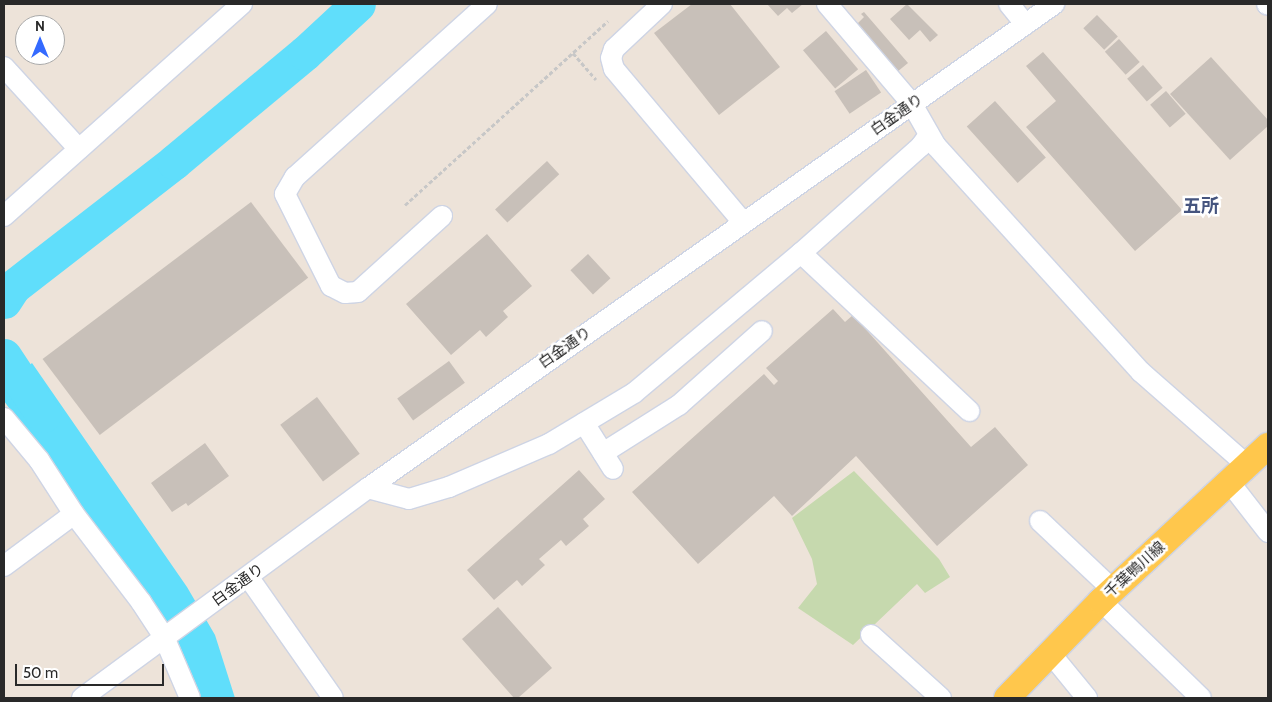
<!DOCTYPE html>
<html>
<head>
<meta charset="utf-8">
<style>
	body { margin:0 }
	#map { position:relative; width:1272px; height:702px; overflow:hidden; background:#ede3d9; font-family:Cabin,"Noto Sans JP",sans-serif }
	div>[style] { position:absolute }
	.cemetery>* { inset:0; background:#c6d9ae }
	.water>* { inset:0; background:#60defb }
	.river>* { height:35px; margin:-17.5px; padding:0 17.5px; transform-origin:17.5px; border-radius:17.5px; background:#60defb }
	.building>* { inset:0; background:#c8c0b9; transform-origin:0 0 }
	.path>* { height:3px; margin-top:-1.5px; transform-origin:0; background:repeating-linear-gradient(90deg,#c7c7c7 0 4px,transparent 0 6.5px) }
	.roads { filter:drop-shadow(1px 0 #ced4e4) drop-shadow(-1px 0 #ced4e4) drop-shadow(0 1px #ced4e4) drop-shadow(0 -1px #ced4e4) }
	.minor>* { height:20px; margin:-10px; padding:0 10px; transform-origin:10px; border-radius:10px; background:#fff }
	.major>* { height:26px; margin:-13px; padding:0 13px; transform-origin:13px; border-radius:13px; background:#ffc74c }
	span { translate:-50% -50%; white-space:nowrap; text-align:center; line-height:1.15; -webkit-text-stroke:5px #fff; paint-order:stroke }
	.street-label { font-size:15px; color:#292929 }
	.quarter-label { font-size:18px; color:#45547e; font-weight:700 }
	.frame { position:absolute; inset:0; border:5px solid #292929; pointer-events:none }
	.north { position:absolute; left:15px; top:15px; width:50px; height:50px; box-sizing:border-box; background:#fff; border:1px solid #a9a9a9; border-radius:50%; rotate:0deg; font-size:14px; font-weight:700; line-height:20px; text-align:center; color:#292929 }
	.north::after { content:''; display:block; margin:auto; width:18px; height:22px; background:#346aff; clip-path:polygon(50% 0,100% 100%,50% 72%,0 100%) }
	.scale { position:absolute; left:15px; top:664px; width:149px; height:22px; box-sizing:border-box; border:2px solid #292929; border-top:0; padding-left:6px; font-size:15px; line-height:18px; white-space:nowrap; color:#292929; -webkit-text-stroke:4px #fff; paint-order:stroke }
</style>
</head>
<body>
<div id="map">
	<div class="cemetery">
		<div style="clip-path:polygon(854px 471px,939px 559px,950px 577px,925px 593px,917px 584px,853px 645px,798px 608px,817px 584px,812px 559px,792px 518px)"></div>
	</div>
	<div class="water">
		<div style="clip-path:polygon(32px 363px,187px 587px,215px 635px,235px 698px,200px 698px,183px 659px,81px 507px,4px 401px,4px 387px)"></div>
	</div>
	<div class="river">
		<div style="left:4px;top:301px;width:17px;rotate:-57deg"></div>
		<div style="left:13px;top:287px;width:204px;rotate:-37.8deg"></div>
		<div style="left:174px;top:162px;width:170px;rotate:-39.8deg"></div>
		<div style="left:305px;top:53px;width:72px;rotate:-42.8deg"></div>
		<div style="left:4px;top:356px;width:71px;rotate:56.5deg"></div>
	</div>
	<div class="building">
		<div style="clip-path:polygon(692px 4px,730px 4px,780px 67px,719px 115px,654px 33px)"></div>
		<div style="clip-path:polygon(767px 4px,803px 4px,792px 13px,787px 8px,778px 16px)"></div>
		<div style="clip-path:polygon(907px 4px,938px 35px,930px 42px,920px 30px,909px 40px,890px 19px)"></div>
		<div style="clip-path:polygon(864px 12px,908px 63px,897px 72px,857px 24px,864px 17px,861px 14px)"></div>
		<div style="left:1097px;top:15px;width:30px;height:19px;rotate:46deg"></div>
		<div style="left:826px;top:31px;width:50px;height:30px;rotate:50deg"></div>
		<div style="left:1119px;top:39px;width:31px;height:19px;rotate:48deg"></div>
		<div style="clip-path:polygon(1043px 52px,1182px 210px,1135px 251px,1026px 127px,1056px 101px,1026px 66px)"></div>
		<div style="clip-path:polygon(1211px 57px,1268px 120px,1268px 126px,1230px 160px,1170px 94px)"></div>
		<div style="left:1143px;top:65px;width:30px;height:21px;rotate:49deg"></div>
		<div style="left:866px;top:70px;width:27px;height:38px;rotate:56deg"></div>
		<div style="left:1166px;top:91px;width:30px;height:21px;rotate:49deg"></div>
		<div style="left:995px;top:101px;width:76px;height:38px;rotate:48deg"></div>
		<div style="left:547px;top:161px;width:18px;height:71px;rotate:47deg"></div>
		<div style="left:251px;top:202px;width:95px;height:261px;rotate:53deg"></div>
		<div style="clip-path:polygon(487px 234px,532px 286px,503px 311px,508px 317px,486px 337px,480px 330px,451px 355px,406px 304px)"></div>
		<div style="left:588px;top:254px;width:33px;height:24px;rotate:47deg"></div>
		<div style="clip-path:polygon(833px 309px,845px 322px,853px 315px,971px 447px,995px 427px,1028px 465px,937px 546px,856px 456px,792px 516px,774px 496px,698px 564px,632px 492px,764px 374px,774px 385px,778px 381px,766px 368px)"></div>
		<div style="left:449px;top:361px;width:27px;height:64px;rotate:54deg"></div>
		<div style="left:317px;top:397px;width:71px;height:46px;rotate:53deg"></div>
		<div style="clip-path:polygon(205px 443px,229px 476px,188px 506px,186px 503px,172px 512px,151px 483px)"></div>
		<div style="clip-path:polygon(579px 470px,605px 499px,583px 519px,589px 526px,566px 546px,561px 540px,539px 559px,545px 565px,522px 586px,517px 580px,494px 600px,467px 570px)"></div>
		<div style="clip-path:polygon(498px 607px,552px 668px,518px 698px,514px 698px,462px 639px)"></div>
	</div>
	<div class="path">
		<div style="left:573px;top:53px;width:35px;rotate:49deg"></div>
		<div style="left:405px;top:205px;width:274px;rotate:-42.2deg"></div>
	</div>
	<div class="roads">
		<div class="minor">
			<div style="left:662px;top:4px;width:66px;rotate:136.8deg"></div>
			<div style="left:614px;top:49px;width:9px;rotate:108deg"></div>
			<div style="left:611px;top:58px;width:11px;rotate:75deg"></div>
			<div style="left:614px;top:69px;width:200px;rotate:49.9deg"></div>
			<div style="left:827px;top:4px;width:131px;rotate:49.6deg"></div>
			<div style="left:912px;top:104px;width:48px;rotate:60.3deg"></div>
			<div style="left:936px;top:146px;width:305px;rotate:47.8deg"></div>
			<div style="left:1141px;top:372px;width:144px;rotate:41.3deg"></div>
			<div style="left:1009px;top:4px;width:26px;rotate:51deg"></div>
			<div style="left:1267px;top:4px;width:1px;rotate:45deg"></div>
			<div style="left:4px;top:67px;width:111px;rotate:47.6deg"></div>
			<div style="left:4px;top:216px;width:319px;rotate:-41.7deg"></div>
			<div style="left:442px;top:216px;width:113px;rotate:137.9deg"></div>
			<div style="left:358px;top:292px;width:13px;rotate:176deg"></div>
			<div style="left:345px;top:293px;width:16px;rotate:-153deg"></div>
			<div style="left:331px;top:286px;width:103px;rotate:-116.6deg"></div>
			<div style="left:285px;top:194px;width:20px;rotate:-60deg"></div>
			<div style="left:295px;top:177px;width:258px;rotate:-42deg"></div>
			<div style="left:801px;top:253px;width:231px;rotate:43.2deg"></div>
			<div style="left:4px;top:418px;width:55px;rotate:50.2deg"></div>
			<div style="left:39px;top:460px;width:64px;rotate:57.1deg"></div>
			<div style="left:74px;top:514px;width:111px;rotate:52.7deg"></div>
			<div style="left:141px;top:602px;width:42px;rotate:56.7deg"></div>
			<div style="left:164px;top:637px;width:66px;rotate:66.9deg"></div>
			<div style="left:584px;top:423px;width:54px;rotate:57.8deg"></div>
			<div style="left:603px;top:453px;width:90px;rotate:-32.3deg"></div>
			<div style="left:679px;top:405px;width:111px;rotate:-41.7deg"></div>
			<div style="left:1230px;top:483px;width:62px;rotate:52.2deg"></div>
			<div style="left:368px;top:488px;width:42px;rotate:15deg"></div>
			<div style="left:409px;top:499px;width:42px;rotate:-16.7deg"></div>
			<div style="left:449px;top:487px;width:109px;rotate:-23.3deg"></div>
			<div style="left:549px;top:444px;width:99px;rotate:-31deg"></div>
			<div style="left:634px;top:393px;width:218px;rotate:-40deg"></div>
			<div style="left:801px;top:253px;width:161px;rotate:-41.7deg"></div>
			<div style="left:921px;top:146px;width:14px;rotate:-54deg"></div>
			<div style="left:1040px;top:521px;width:100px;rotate:43.4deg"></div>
			<div style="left:4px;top:566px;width:87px;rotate:-36.6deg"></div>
			<div style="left:249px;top:578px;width:146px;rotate:55deg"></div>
			<div style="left:1101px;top:601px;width:139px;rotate:44.1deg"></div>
			<div style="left:871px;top:635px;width:94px;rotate:42deg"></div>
			<div style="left:1051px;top:654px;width:57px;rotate:50.7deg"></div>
			<div style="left:82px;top:698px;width:355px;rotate:-36.3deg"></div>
			<div style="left:368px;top:488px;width:840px;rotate:-35.2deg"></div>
		</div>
		<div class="major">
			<div style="left:1007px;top:698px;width:135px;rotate:-45.9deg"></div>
			<div style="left:1101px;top:601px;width:228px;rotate:-42.9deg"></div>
		</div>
	</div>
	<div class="street-label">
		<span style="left:897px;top:115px;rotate:-35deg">白金通り</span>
		<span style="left:565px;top:348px;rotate:-35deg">白金通り</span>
		<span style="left:1135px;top:570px;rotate:-42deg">千葉鴨川線</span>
		<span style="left:238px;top:585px;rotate:-36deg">白金通り</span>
	</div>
	<div class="quarter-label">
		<span style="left:1201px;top:206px">五所</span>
	</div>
	<div class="frame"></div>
	<div class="north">N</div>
	<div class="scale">50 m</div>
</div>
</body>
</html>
